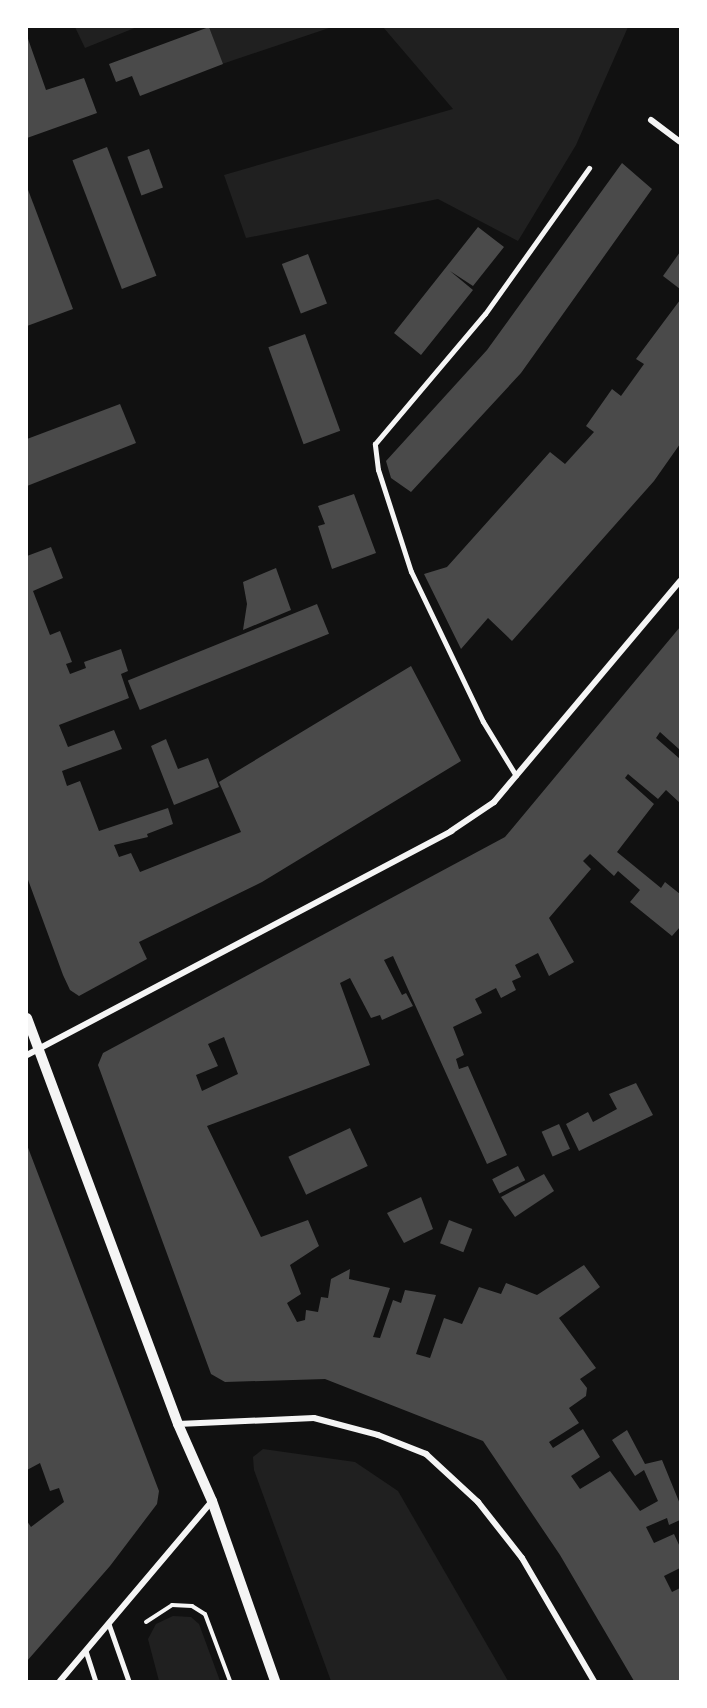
<!DOCTYPE html>
<html>
<head>
<meta charset="utf-8">
<style>
	body { margin:0 }
	#map { position:relative; width:707px; height:1708px; overflow:hidden; background:#111; font-family:"Zilla Slab",serif }
	div>[style] { position:absolute }
	.green>* { inset:0; background:#202020 }
	.building>* { inset:0; background:#4a4a4a; transform-origin:0 0 }
	.path>* { height:4px; margin:-2px; padding:0 2px; transform-origin:2px; border-radius:2px; background:#f5f5f5 }
	.service>* { height:4.5px; margin:-2.25px; padding:0 2.25px; transform-origin:2.25px; border-radius:2.25px; background:#f5f5f5 }
	.minor>* { height:6px; margin:-3px; padding:0 3px; transform-origin:3px; border-radius:3px; background:#f5f5f5 }
	.tertiary>* { height:10px; margin:-5px; padding:0 5px; transform-origin:5px; border-radius:5px; background:#f5f5f5 }
	span { translate:-50% -50%; white-space:nowrap; text-align:center; line-height:1.15; -webkit-text-stroke:4.5px #fff; paint-order:stroke }
	.frame { position:absolute; inset:0; border:28px solid #fff; pointer-events:none }
</style>
</head>
<body>
<div id="map">
	<div class="green">
		<div style="clip-path:polygon(75px 27px,137px 27px,85px 48px)"></div>
		<div style="clip-path:polygon(209px 27px,332px 27px,222px 64px)"></div>
		<div style="clip-path:polygon(383px 27px,628px 27px,576px 145px,518px 241px,438px 199px,246px 238px,224px 175px,453px 109px)"></div>
		<div style="clip-path:polygon(263px 1449px,355px 1462px,398px 1491px,508px 1681px,331px 1681px,254px 1470px,253px 1457px)"></div>
		<div style="clip-path:polygon(173px 1616px,191px 1617px,199px 1624px,220px 1681px,159px 1681px,148px 1639px,156px 1624px)"></div>
	</div>
	<div class="building">
		<div style="clip-path:polygon(209px 27px,223px 64px,140px 96px,132px 76px,116px 82px,109px 64px)"></div>
		<div style="clip-path:polygon(27px 36px,46px 90px,84px 78px,97px 113px,27px 138px)"></div>
		<div style="left:107px;top:147px;width:138px;height:37px;rotate:69deg"></div>
		<div style="left:149px;top:149px;width:41px;height:23px;rotate:70deg"></div>
		<div style="clip-path:polygon(622px 163px,652px 189px,521px 373px,411px 492px,391px 478px,386px 461px,487px 350px)"></div>
		<div style="clip-path:polygon(27px 187px,73px 309px,27px 326px)"></div>
		<div style="clip-path:polygon(478px 227px,504px 247px,473px 286px,450px 271px,473px 290px,421px 355px,394px 333px)"></div>
		<div style="clip-path:polygon(680px 252px,680px 289px,663px 276px)"></div>
		<div style="left:308px;top:254px;width:53px;height:28px;rotate:69deg"></div>
		<div style="clip-path:polygon(680px 300px,680px 444px,654px 481px,512px 641px,488px 618px,461px 649px,424px 574px,447px 567px,550px 452px,565px 464px,594px 432px,586px 426px,612px 389px,621px 396px,644px 364px,636px 359px)"></div>
		<div style="left:305px;top:334px;width:103px;height:39px;rotate:70deg"></div>
		<div style="clip-path:polygon(120px 404px,136px 443px,27px 486px,27px 439px)"></div>
		<div style="clip-path:polygon(354px 494px,376px 553px,332px 569px,318px 526px,325px 524px,318px 506px)"></div>
		<div style="clip-path:polygon(51px 547px,63px 578px,33px 591px,50px 635px,60px 631px,72px 662px,66px 664px,70px 674px,86px 668px,84px 662px,121px 649px,128px 671px,121px 674px,129px 698px,59px 725px,68px 747px,114px 730px,122px 749px,62px 771px,67px 786px,80px 781px,99px 831px,168px 808px,173px 824px,147px 834px,148px 837px,114px 845px,119px 857px,131px 853px,140px 872px,241px 832px,219px 782px,411px 666px,461px 761px,262px 882px,139px 942px,147px 959px,79px 996px,70px 990px,63px 975px,27px 877px,27px 556px)"></div>
		<div style="clip-path:polygon(276px 568px,291px 610px,243px 630px,247px 604px,243px 582px)"></div>
		<div style="left:317px;top:604px;width:32px;height:204px;rotate:68deg"></div>
		<div style="clip-path:polygon(evenodd,680px 627px,680px 750px,660px 732px,656px 738px,680px 759px,680px 803px,666px 790px,658px 799px,628px 774px,625px 778px,654px 804px,617px 852px,661px 888px,665px 882px,680px 894px,680px 927px,672px 936px,630px 902px,640px 890px,618px 871px,614px 876px,590px 854px,583px 861px,591px 869px,549px 918px,574px 962px,549px 976px,538px 953px,515px 965px,521px 977px,512px 981px,516px 990px,501px 998px,496px 988px,475px 999px,482px 1013px,453px 1027px,464px 1055px,456px 1059px,459px 1069px,468px 1066px,507px 1155px,487px 1164px,393px 956px,384px 960px,402px 995px,406px 993px,413px 1006px,382px 1020px,380px 1015px,371px 1018px,350px 978px,340px 983px,370px 1065px,207px 1126px,261px 1237px,308px 1220px,319px 1246px,290px 1265px,301px 1294px,287px 1303px,297px 1322px,305px 1320px,306px 1310px,318px 1312px,321px 1297px,328px 1298px,331px 1279px,350px 1269px,349px 1279px,390px 1288px,373px 1337px,380px 1338px,393px 1300px,401px 1303px,405px 1290px,436px 1295px,416px 1354px,430px 1358px,444px 1318px,462px 1324px,479px 1287px,501px 1294px,506px 1283px,537px 1295px,584px 1265px,600px 1287px,559px 1318px,596px 1368px,580px 1379px,587px 1388px,586px 1396px,569px 1408px,579px 1423px,549px 1442px,553px 1448px,583px 1429px,600px 1457px,571px 1476px,580px 1489px,610px 1471px,640px 1511px,658px 1501px,644px 1470px,635px 1476px,612px 1440px,627px 1430px,645px 1464px,662px 1460px,680px 1504px,680px 1520px,669px 1525px,667px 1518px,646px 1527px,654px 1543px,674px 1534px,680px 1547px,680px 1568px,664px 1576px,672px 1592px,680px 1588px,680px 1681px,634px 1681px,560px 1555px,483px 1441px,325px 1379px,225px 1382px,211px 1374px,98px 1065px,103px 1053px,505px 837px,680px 627px,224px 1037px,238px 1074px,202px 1091px,196px 1075px,218px 1066px,208px 1044px,224px 1037px)"></div>
		<div style="clip-path:polygon(166px 739px,178px 769px,208px 758px,219px 787px,174px 805px,151px 746px)"></div>
		<div style="clip-path:polygon(636px 1083px,653px 1115px,579px 1151px,566px 1124px,588px 1112px,593px 1122px,617px 1109px,609px 1094px)"></div>
		<div style="left:559px;top:1124px;width:27px;height:19px;rotate:66deg"></div>
		<div style="left:350px;top:1128px;width:42px;height:68px;rotate:65deg"></div>
		<div style="clip-path:polygon(27px 1145px,159px 1491px,157px 1504px,110px 1566px,27px 1661px,27px 1521px,31px 1527px,64px 1502px,59px 1488px,50px 1491px,40px 1463px,27px 1470px)"></div>
		<div style="left:518px;top:1166px;width:16px;height:29px;rotate:63deg"></div>
		<div style="clip-path:polygon(544px 1174px,554px 1191px,515px 1217px,501px 1197px)"></div>
		<div style="clip-path:polygon(421px 1197px,433px 1229px,404px 1243px,387px 1213px)"></div>
		<div style="left:449px;top:1220px;width:25px;height:25px;rotate:21deg"></div>
	</div>
	<div class="path">
		<div style="left:146px;top:1622px;width:31px;rotate:-33deg"></div>
		<div style="left:172px;top:1605px;width:20px;rotate:3deg"></div>
		<div style="left:192px;top:1606px;width:15px;rotate:32deg"></div>
		<div style="left:205px;top:1614px;width:72px;rotate:69.5deg"></div>
	</div>
	<div class="service">
		<div style="left:516px;top:776px;width:63px;rotate:-121.4deg"></div>
		<div style="left:483px;top:722px;width:166px;rotate:-115.6deg"></div>
		<div style="left:411px;top:572px;width:107px;rotate:-107.9deg"></div>
		<div style="left:378px;top:470px;width:26px;rotate:-97deg"></div>
		<div style="left:375px;top:444px;width:170px;rotate:-49.8deg"></div>
		<div style="left:485px;top:314px;width:179px;rotate:-54.5deg"></div>
		<div style="left:109px;top:1624px;width:60px;rotate:70.7deg"></div>
		<div style="left:86px;top:1651px;width:32px;rotate:72deg"></div>
	</div>
	<div class="minor">
		<div style="left:651px;top:120px;width:36px;rotate:37deg"></div>
		<div style="left:27px;top:1055px;width:480px;rotate:-27.8deg"></div>
		<div style="left:451px;top:831px;width:52px;rotate:-34deg"></div>
		<div style="left:494px;top:802px;width:289px;rotate:-49.9deg"></div>
		<div style="left:178px;top:1424px;width:136px;rotate:-2.5deg"></div>
		<div style="left:314px;top:1418px;width:66px;rotate:14.9deg"></div>
		<div style="left:378px;top:1435px;width:52px;rotate:21.6deg"></div>
		<div style="left:426px;top:1454px;width:71px;rotate:42.7deg"></div>
		<div style="left:478px;top:1502px;width:71px;rotate:51.8deg"></div>
		<div style="left:522px;top:1558px;width:143px;rotate:59.7deg"></div>
		<div style="left:60px;top:1681px;width:236px;rotate:-49.8deg"></div>
	</div>
	<div class="tertiary">
		<div style="left:27px;top:1018px;width:433px;rotate:69.6deg"></div>
		<div style="left:178px;top:1424px;width:84px;rotate:66.2deg"></div>
		<div style="left:212px;top:1501px;width:191px;rotate:70.7deg"></div>
	</div>
	<div class="frame"></div>
</div>
</body>
</html>
